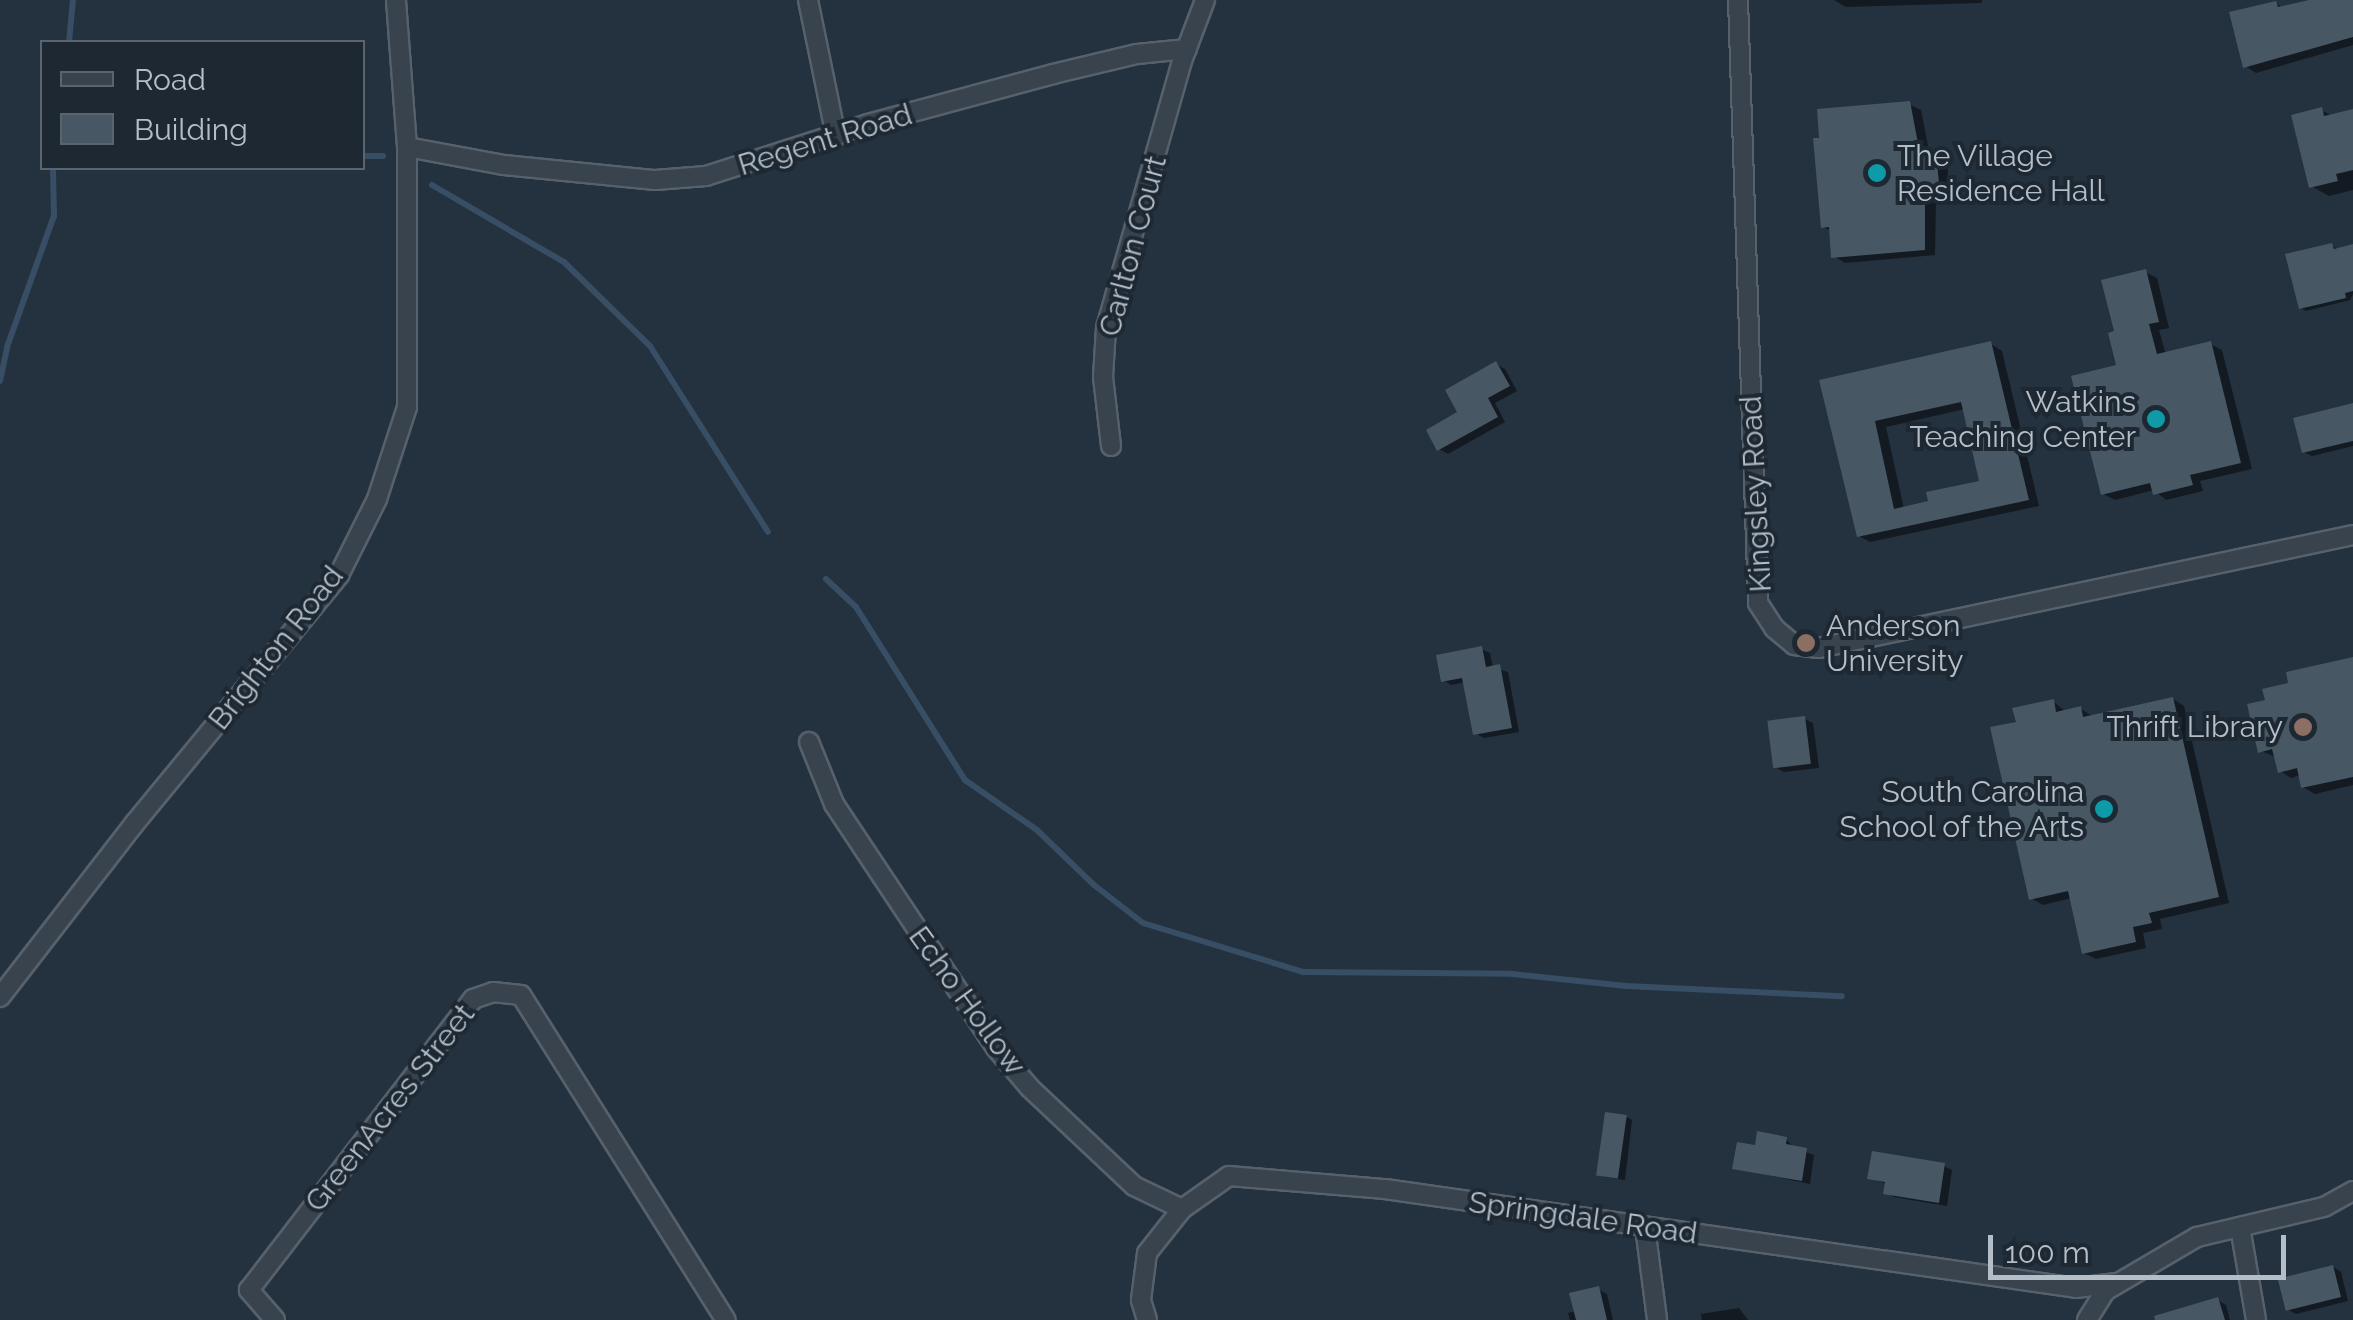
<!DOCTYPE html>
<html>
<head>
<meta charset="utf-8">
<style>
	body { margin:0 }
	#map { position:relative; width:2353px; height:1320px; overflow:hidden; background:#24313e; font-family:Raleway,sans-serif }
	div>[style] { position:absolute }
	.shadow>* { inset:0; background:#0007 }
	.stream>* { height:6px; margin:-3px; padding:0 3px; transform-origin:3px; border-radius:3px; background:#374e65 }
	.building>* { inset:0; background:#475764; transform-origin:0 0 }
	.roads { filter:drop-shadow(2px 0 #56616c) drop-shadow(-2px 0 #56616c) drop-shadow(0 2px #56616c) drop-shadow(0 -2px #56616c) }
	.minor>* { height:18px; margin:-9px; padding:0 9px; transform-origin:9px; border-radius:9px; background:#38434e }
	.dots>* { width:28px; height:28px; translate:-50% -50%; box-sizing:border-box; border:5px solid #1d2833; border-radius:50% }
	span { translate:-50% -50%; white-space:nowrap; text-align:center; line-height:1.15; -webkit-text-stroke:8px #1d2833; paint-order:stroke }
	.street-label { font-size:30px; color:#b4bec9 }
	.poi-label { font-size:30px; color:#b4bec9 }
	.left { translate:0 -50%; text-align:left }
	.right { translate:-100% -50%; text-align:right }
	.legend { position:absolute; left:40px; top:40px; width:325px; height:130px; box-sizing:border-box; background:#1d2833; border:2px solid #59646f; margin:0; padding:12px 18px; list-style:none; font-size:30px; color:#b4bec9 }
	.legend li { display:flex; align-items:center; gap:20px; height:50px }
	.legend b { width:50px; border:2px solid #59646f }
	.scale { position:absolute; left:1988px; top:1235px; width:298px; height:45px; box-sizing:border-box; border:5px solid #b4bec9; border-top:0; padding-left:12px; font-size:30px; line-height:35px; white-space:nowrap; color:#b4bec9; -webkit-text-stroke:8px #1d2833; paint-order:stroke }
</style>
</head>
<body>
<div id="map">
	<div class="shadow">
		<div style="clip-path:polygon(1834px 0,1982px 0,1982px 3px,1846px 7px)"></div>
		<div style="clip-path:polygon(2320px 0,2353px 0,2353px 45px,2256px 73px,2245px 66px,2276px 4px,2284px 8px)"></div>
		<div style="clip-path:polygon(1909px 104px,1921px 110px,1930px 156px,1947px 162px,1950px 198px,1936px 199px,1935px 255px,1845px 263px,1834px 256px,1832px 231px,1823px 227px)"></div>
		<div style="clip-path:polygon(2321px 110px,2333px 116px,2353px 111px,2353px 190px,2329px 196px,2311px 186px)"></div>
		<div style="clip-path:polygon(2332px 245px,2338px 250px,2353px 247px,2353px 294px,2350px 300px,2306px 311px,2301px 308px)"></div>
		<div style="clip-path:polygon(2145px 272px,2157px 278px,2169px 328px,2159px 330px,2166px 355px,2210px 344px,2222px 350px,2252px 469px,2200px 481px,2203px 491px,2166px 500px,2154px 490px,2115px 500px,2103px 494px,2119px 367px,2117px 333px)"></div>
		<div style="clip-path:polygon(evenodd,1991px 344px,2002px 351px,2039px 506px,1870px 542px,1859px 536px,1822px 382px,1991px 344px,1965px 409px,1982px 483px,1904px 509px,1886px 427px,1965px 409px)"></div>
		<div style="clip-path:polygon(1496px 364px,1505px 369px,1517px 391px,1495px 403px,1505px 422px,1448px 454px,1439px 449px)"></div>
		<div style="clip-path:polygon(2353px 406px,2353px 446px,2312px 456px,2304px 452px)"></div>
		<div style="clip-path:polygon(1481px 649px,1490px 653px,1493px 668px,1508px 672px,1519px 732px,1484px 738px,1475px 733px,1465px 682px,1451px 685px,1443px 680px)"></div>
		<div style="clip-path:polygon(2353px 660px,2353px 785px,2315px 794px,2303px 787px,2301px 775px,2291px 778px,2280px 771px,2276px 757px,2261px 751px,2268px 702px,2291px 685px)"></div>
		<div style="clip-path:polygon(2173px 699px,2184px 706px,2229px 903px,2160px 919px,2162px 929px,2143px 933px,2146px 948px,2096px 959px,2084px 953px,2072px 898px,2043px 905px,2031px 898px,2019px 723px,2053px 701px,2066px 712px,2081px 709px,2092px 716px)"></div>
		<div style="clip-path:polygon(1805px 719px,1813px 723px,1819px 768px,1784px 772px,1775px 767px)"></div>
		<div style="clip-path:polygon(1627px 1117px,1632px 1120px,1625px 1180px,1605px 1177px,1600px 1174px)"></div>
		<div style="clip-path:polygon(1786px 1139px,1794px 1148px,1814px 1155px,1810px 1184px,1735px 1168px,1757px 1148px)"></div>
		<div style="clip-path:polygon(1944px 1166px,1952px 1170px,1947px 1206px,1894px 1197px,1886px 1192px,1887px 1184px,1870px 1178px)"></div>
		<div style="clip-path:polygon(2333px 1267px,2341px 1272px,2348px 1301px,2296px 1314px,2287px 1309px)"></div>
		<div style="clip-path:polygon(1598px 1289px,1607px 1294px,1613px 1320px,1570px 1320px,1568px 1313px,1576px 1311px)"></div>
		<div style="clip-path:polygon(2217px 1300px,2226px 1305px,2230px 1320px,2168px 1320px)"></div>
		<div style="clip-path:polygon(1739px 1308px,1748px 1320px,1702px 1320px,1701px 1314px)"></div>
	</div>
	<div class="stream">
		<div style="left:69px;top:42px;width:42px;rotate:-84.6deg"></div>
		<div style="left:362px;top:156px;width:21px"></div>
		<div style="left:432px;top:185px;width:153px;rotate:30.3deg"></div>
		<div style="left:564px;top:262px;width:120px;rotate:44.3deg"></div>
		<div style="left:650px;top:346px;width:220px;rotate:57.6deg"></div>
		<div style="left:0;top:381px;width:35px;rotate:-78deg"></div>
		<div style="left:7px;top:347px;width:139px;rotate:-70.3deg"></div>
		<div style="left:54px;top:216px;width:48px;rotate:-91.2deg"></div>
		<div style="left:826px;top:579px;width:41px;rotate:43deg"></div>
		<div style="left:856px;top:607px;width:204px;rotate:57.8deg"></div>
		<div style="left:965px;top:780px;width:88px;rotate:34.8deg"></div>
		<div style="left:1037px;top:830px;width:79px;rotate:44deg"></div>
		<div style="left:1094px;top:885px;width:62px;rotate:37.8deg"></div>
		<div style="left:1143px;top:923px;width:167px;rotate:17deg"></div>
		<div style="left:1303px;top:972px;width:209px;rotate:0.5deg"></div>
		<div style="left:1512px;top:974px;width:115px;rotate:6deg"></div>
		<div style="left:1626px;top:986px;width:216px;rotate:2.7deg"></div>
	</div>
	<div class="building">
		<div style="clip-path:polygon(2309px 0,2353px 0,2353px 37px,2243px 68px,2229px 12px,2276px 1px,2278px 7px)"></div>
		<div style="clip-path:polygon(1910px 101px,1920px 154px,1936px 153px,1940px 193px,1925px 194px,1925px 250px,1831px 258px,1829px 227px,1821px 228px,1813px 138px,1819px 138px,1817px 109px)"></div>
		<div style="clip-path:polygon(2322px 107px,2324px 116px,2353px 109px,2353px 170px,2336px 174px,2338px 181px,2309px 188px,2291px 115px)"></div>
		<div style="clip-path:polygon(2332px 243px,2334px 249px,2353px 244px,2353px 291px,2345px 293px,2346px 298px,2299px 309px,2285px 254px)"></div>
		<div style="clip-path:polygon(2146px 269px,2159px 322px,2149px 324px,2157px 354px,2211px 341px,2241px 463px,2190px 475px,2193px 485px,2153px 495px,2150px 483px,2101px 495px,2071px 376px,2116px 365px,2108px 333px,2114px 331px,2101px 280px)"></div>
		<div style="clip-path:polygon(evenodd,1991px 341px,2029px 500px,1857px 537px,1819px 380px,1991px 341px,1961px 402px,1979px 481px,1926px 492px,1928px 501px,1894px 509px,1875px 421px,1961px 402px)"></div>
		<div style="clip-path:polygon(1496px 361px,1510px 386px,1488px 398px,1498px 417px,1437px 451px,1426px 430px,1457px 412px,1445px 390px)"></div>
		<div style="clip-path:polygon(2353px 403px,2353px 441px,2302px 453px,2293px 418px)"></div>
		<div style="clip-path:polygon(1482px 646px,1486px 667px,1500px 664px,1512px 728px,1473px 735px,1462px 678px,1441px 682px,1436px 655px)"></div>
		<div style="clip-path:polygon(2353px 657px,2353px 777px,2301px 788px,2297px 768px,2278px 773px,2272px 749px,2258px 753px,2247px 704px,2265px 700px,2262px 689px,2288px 683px,2286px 672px)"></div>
		<div style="clip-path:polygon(2173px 697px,2219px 897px,2149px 913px,2152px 923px,2133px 927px,2136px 942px,2082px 954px,2068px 891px,2029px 900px,1990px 727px,2016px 722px,2012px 708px,2054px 699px,2056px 712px,2081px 706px,2083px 717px)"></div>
		<div style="left:1805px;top:716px;width:48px;height:38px;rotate:83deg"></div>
		<div style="left:1605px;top:1112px;width:22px;height:64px;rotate:8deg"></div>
		<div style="clip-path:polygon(1757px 1131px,1787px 1137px,1786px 1144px,1807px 1148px,1802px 1181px,1732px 1169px,1737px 1142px,1755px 1145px)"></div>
		<div style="clip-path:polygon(1872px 1151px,1945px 1163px,1939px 1203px,1883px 1194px,1885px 1182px,1867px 1179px)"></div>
		<div style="left:2333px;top:1265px;width:33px;height:57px;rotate:76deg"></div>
		<div style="clip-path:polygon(1599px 1286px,1607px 1320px,1576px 1320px,1569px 1293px)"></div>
		<div style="clip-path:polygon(2218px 1297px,2225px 1320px,2155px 1320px,2154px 1316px)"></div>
	</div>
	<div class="roads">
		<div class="minor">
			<div style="left:808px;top:0;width:139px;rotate:78.4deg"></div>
			<div style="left:1738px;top:0;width:603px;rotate:88.1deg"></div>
			<div style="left:1758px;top:603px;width:30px;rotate:57deg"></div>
			<div style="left:1774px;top:628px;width:26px;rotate:40deg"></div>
			<div style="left:1794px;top:645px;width:25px;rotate:7deg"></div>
			<div style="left:1819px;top:648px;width:546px;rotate:-11.95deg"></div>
			<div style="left:407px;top:147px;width:99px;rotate:10.5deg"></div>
			<div style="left:504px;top:165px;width:152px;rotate:5.7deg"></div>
			<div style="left:655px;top:180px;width:51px;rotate:-4.5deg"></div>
			<div style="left:706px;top:176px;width:170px;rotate:-17.8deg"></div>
			<div style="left:868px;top:124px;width:192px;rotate:-15.1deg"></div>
			<div style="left:1053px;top:74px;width:86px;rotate:-13.4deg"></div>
			<div style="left:1137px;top:54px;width:50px;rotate:-5.7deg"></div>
			<div style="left:1111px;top:446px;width:69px;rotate:-96.6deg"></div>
			<div style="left:1103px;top:377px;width:49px;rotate:-86.5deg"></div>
			<div style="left:1106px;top:328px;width:278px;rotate:-74.1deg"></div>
			<div style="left:1182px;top:61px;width:65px;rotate:-69.3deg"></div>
			<div style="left:809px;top:742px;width:67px;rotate:68deg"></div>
			<div style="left:834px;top:804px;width:293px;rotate:56.4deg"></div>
			<div style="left:996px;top:1048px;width:52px;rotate:49.6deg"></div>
			<div style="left:1030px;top:1088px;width:143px;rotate:43.3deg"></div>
			<div style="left:1134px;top:1186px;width:53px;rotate:25.6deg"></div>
			<div style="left:0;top:997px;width:219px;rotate:-52.2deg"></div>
			<div style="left:134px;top:824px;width:323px;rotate:-50.5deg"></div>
			<div style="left:339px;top:575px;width:85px;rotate:-63.4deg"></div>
			<div style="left:377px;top:499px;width:97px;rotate:-71.9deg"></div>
			<div style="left:407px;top:407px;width:260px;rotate:-90deg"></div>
			<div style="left:407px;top:147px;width:147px;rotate:-94.3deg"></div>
			<div style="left:1645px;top:1227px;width:94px;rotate:82.6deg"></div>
			<div style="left:2240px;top:1227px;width:94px;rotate:80.2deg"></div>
			<div style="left:275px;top:1320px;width:40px;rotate:-131deg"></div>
			<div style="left:249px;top:1290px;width:367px;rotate:-52.4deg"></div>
			<div style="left:473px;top:999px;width:21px;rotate:-19deg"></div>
			<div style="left:493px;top:992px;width:28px;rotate:6deg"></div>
			<div style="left:521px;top:995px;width:384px;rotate:57.8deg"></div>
			<div style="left:1147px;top:1320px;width:21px;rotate:-107deg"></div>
			<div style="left:1141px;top:1300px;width:47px;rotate:-82.7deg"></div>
			<div style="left:1147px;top:1253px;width:56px;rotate:-51.5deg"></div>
			<div style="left:1182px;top:1209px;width:57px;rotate:-35.1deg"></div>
			<div style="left:1229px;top:1176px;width:157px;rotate:4.8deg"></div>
			<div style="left:1385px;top:1189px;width:698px;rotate:8.15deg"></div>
			<div style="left:2076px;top:1288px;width:41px;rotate:-7deg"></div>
			<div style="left:2087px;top:1320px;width:34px;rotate:-58deg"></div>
			<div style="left:2105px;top:1291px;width:107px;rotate:-30.4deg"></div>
			<div style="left:2197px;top:1237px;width:130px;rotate:-13.3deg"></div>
			<div style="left:2324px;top:1207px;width:33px;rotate:-29deg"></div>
		</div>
	</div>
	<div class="dots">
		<div style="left:1877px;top:173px;background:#0f9aa8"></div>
		<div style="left:2156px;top:419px;background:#0f9aa8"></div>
		<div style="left:1806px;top:643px;background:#8d6e63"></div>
		<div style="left:2303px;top:727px;background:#8d6e63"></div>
		<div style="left:2104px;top:809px;background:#0f9aa8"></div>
	</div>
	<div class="street-label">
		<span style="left:825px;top:140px;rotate:-17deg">Regent Road</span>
		<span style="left:1133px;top:246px;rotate:-75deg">Carlton Court</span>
		<span style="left:1756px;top:494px;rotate:-93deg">Kingsley Road</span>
		<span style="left:276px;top:648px;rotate:-52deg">Brighton Road</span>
		<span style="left:967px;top:1001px;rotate:54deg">Echo Hollow</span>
		<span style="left:390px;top:1108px;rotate:-52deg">GreenAcres Street</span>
		<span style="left:1583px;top:1218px;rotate:8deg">Springdale Road</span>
	</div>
	<div class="poi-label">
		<span class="left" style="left:1897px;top:173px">The Village<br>Residence Hall</span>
		<span class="right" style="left:2136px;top:419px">Watkins<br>Teaching Center</span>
		<span class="left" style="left:1826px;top:643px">Anderson<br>University</span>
		<span class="right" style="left:2283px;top:727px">Thrift Library</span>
		<span class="right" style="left:2084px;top:809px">South Carolina<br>School of the Arts</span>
	</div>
	<ul class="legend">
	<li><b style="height:12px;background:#38434e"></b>Road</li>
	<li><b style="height:28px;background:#475764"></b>Building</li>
	</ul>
	<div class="scale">100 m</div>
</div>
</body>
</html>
